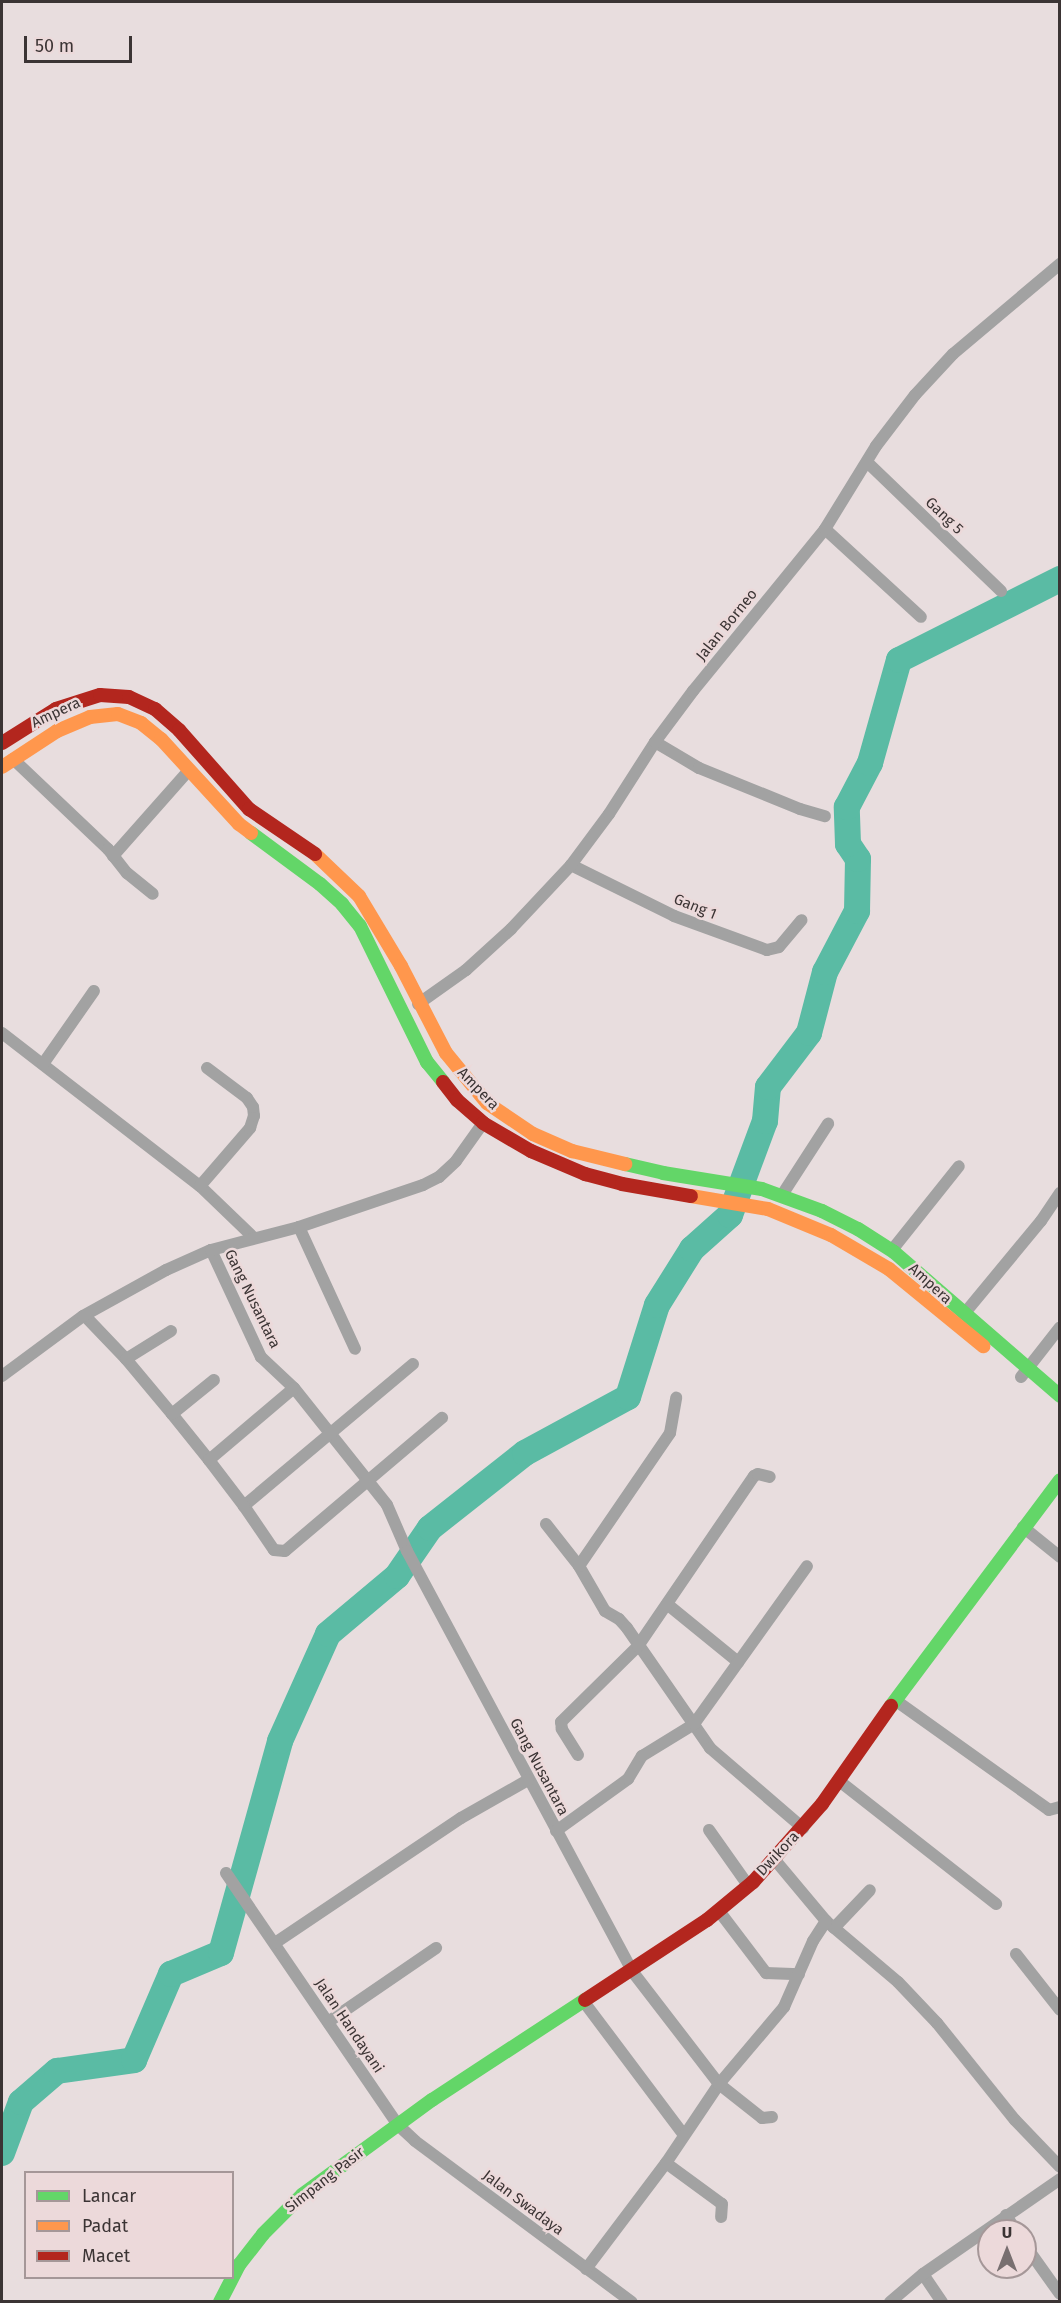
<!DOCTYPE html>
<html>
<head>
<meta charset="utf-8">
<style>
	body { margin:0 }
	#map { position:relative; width:1061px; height:2303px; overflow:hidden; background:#e8ddde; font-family:"Fira Sans",sans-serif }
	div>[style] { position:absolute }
	.river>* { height:26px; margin:-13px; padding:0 13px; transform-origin:13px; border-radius:13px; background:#5abba4 }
	.street>* { height:12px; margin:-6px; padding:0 6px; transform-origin:6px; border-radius:6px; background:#a2a2a2 }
	.fast>* { height:14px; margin:-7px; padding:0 7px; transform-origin:7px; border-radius:7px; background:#63d668 }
	.slow>* { height:14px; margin:-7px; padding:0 7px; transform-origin:7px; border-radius:7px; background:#ff974d }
	.jam>* { height:14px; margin:-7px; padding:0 7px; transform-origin:7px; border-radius:7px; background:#b3261e }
	span { translate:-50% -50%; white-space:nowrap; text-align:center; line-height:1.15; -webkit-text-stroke:5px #ecd9da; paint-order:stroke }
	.street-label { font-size:15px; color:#3b3434 }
	.frame { position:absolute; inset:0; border:3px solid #3b3434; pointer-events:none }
	.legend { position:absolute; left:24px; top:2171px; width:210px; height:108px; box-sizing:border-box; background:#ecd9da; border:2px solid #a59798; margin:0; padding:8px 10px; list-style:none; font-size:18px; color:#3b3434 }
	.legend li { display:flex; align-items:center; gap:12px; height:30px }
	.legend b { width:30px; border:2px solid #a59798 }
	.north { position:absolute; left:977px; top:2219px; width:60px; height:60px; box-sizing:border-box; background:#ecd9da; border:2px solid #a59798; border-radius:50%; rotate:0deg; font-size:16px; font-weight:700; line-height:24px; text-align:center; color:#3b3434 }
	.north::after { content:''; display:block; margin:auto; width:21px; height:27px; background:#786f70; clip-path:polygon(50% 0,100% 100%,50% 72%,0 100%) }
	.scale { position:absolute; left:24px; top:36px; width:108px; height:27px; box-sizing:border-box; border:3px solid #3b3434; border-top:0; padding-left:8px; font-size:18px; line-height:21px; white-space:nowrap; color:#3b3434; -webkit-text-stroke:4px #ecd9da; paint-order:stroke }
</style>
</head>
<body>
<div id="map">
	<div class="river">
		<div style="left:2px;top:2153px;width:54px;rotate:-69.6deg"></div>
		<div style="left:21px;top:2102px;width:48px;rotate:-40.7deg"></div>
		<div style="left:57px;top:2071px;width:78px;rotate:-8.1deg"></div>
		<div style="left:134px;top:2060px;width:94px;rotate:-66.7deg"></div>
		<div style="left:171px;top:1974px;width:54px;rotate:-22.8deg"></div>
		<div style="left:221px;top:1953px;width:220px;rotate:-74.4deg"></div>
		<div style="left:280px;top:1741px;width:117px;rotate:-65.8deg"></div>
		<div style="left:328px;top:1634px;width:90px;rotate:-40deg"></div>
		<div style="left:397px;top:1576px;width:58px;rotate:-55.5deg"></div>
		<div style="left:430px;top:1528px;width:121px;rotate:-38.3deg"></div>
		<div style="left:525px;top:1453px;width:117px;rotate:-28.5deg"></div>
		<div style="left:628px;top:1397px;width:96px;rotate:-72.5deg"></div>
		<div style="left:657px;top:1305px;width:66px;rotate:-58deg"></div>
		<div style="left:692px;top:1249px;width:51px;rotate:-41.8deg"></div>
		<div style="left:730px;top:1215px;width:100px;rotate:-69.6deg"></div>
		<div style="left:765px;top:1121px;width:34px;rotate:-85deg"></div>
		<div style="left:768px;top:1087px;width:68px;rotate:-52.8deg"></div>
		<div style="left:809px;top:1033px;width:63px;rotate:-75.3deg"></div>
		<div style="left:825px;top:972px;width:69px;rotate:-62.3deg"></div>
		<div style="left:857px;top:911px;width:52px;rotate:-88.9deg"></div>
		<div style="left:858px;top:859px;width:18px;rotate:-124deg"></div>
		<div style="left:848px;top:844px;width:37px;rotate:-92deg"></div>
		<div style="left:847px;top:807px;width:50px;rotate:-62.4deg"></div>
		<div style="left:870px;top:763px;width:107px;rotate:-74.3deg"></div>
		<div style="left:899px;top:660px;width:180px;rotate:-26.7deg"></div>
	</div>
	<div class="street">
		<div style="left:867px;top:462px;width:186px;rotate:43.9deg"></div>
		<div style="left:825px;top:529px;width:130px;rotate:42.5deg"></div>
		<div style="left:655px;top:742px;width:51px;rotate:30.6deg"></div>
		<div style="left:699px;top:768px;width:109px;rotate:22.1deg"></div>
		<div style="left:800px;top:809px;width:26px;rotate:16deg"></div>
		<div style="left:13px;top:759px;width:131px;rotate:43.5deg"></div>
		<div style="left:108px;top:849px;width:31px;rotate:52deg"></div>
		<div style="left:127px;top:873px;width:33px;rotate:39deg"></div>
		<div style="left:113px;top:856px;width:115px;rotate:-48.5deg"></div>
		<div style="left:571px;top:865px;width:115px;rotate:26.3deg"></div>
		<div style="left:674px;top:916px;width:99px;rotate:20.1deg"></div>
		<div style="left:767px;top:950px;width:12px;rotate:-14deg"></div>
		<div style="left:779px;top:947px;width:35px;rotate:-50deg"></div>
		<div style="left:418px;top:1004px;width:59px;rotate:-35.3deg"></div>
		<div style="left:466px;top:970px;width:61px;rotate:-42.3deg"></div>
		<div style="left:511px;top:929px;width:88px;rotate:-46.8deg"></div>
		<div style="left:571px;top:865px;width:64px;rotate:-53.3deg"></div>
		<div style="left:609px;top:814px;width:85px;rotate:-57.4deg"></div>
		<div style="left:655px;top:742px;width:64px;rotate:-53.3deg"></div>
		<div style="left:693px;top:691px;width:209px;rotate:-50.8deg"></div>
		<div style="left:825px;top:529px;width:97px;rotate:-58.4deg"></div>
		<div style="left:876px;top:446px;width:64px;rotate:-52.6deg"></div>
		<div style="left:915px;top:395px;width:56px;rotate:-47.2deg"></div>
		<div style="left:953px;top:354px;width:140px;rotate:-40.1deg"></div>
		<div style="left:2px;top:1033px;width:250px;rotate:37.7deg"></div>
		<div style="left:200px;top:1186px;width:75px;rotate:43.9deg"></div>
		<div style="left:43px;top:1064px;width:89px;rotate:-55.1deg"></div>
		<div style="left:200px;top:1186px;width:77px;rotate:-49.2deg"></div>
		<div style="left:250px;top:1128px;width:13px;rotate:-72deg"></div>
		<div style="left:254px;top:1116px;width:9px;rotate:-96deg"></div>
		<div style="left:253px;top:1107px;width:11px;rotate:-124deg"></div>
		<div style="left:247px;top:1098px;width:50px;rotate:-143.1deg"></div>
		<div style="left:782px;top:1195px;width:85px;rotate:-57.1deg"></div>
		<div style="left:299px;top:1227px;width:134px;rotate:65.3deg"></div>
		<div style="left:211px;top:1250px;width:118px;rotate:65deg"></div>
		<div style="left:261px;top:1357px;width:45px;rotate:43.2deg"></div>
		<div style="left:294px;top:1388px;width:149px;rotate:51.5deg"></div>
		<div style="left:387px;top:1505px;width:50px;rotate:66.5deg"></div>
		<div style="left:407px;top:1551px;width:476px;rotate:61.8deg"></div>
		<div style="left:632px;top:1971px;width:143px;rotate:52.4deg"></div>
		<div style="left:719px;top:2084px;width:55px;rotate:38.3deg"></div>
		<div style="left:762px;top:2118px;width:10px;rotate:-6deg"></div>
		<div style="left:892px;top:1250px;width:107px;rotate:-51.4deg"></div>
		<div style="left:964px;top:1314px;width:121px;rotate:-50.4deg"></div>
		<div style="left:1041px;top:1221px;width:34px;rotate:-56deg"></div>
		<div style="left:85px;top:1316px;width:59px;rotate:46.4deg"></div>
		<div style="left:126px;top:1359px;width:72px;rotate:50.1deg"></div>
		<div style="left:126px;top:1359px;width:53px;rotate:-31.9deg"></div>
		<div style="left:413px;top:1364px;width:221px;rotate:140deg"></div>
		<div style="left:244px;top:1506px;width:53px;rotate:55.7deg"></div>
		<div style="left:274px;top:1550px;width:11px;rotate:5deg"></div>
		<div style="left:285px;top:1551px;width:206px;rotate:-40.3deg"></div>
		<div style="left:2px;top:1376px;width:101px;rotate:-36.5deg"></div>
		<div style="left:83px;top:1316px;width:95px;rotate:-29deg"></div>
		<div style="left:166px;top:1270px;width:49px;rotate:-24deg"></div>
		<div style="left:211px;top:1250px;width:91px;rotate:-14.6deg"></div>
		<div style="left:299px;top:1227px;width:131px;rotate:-18.7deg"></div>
		<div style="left:423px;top:1185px;width:18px;rotate:-27deg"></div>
		<div style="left:439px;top:1177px;width:23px;rotate:-43deg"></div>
		<div style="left:456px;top:1161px;width:47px;rotate:-54.6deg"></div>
		<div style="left:1021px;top:1377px;width:63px;rotate:-52deg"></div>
		<div style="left:209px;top:1460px;width:59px;rotate:-128.8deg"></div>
		<div style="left:172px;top:1414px;width:54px;rotate:-39deg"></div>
		<div style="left:244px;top:1506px;width:58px;rotate:-127.3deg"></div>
		<div style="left:209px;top:1460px;width:111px;rotate:-40.3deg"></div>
		<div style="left:546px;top:1524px;width:53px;rotate:51.8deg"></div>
		<div style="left:579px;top:1566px;width:52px;rotate:60deg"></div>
		<div style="left:605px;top:1611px;width:16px;rotate:30deg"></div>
		<div style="left:619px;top:1619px;width:12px;rotate:48deg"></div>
		<div style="left:627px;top:1628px;width:146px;rotate:55.3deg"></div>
		<div style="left:710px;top:1748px;width:123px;rotate:40.7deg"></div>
		<div style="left:1023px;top:1527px;width:48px;rotate:39deg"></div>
		<div style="left:579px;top:1566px;width:161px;rotate:-55.6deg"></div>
		<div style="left:670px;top:1433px;width:36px;rotate:-80deg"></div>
		<div style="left:667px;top:1604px;width:92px;rotate:39.2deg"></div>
		<div style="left:895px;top:1700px;width:189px;rotate:35.5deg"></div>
		<div style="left:1049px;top:1810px;width:11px;rotate:-15deg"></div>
		<div style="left:578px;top:1755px;width:31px;rotate:-122deg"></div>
		<div style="left:562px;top:1729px;width:7px;rotate:-98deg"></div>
		<div style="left:561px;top:1722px;width:108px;rotate:-44.6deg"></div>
		<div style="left:638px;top:1646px;width:206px;rotate:-55.7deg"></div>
		<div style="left:754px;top:1476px;width:4px;rotate:-27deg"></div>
		<div style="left:758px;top:1474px;width:12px;rotate:14deg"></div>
		<div style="left:838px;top:1780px;width:201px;rotate:38.1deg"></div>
		<div style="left:709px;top:1830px;width:67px;rotate:54.7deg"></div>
		<div style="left:556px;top:1831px;width:89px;rotate:-35.8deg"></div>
		<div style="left:628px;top:1779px;width:27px;rotate:-59deg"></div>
		<div style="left:642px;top:1756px;width:61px;rotate:-31.6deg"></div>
		<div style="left:694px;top:1724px;width:194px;rotate:-54.4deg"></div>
		<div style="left:775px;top:1860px;width:80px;rotate:50.1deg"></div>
		<div style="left:826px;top:1921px;width:94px;rotate:40.3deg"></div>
		<div style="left:898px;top:1982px;width:57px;rotate:46.4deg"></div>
		<div style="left:937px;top:2023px;width:124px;rotate:51.2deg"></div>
		<div style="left:1015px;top:2120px;width:65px;rotate:46.2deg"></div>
		<div style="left:226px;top:1873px;width:305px;rotate:55.7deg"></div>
		<div style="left:398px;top:2125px;width:23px;rotate:43deg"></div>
		<div style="left:415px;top:2141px;width:270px;rotate:36.6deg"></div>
		<div style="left:719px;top:1911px;width:78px;rotate:52.8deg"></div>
		<div style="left:766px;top:1973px;width:33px;rotate:2deg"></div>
		<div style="left:834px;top:1928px;width:52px;rotate:-46.5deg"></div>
		<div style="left:275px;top:1943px;width:224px;rotate:-33.9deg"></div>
		<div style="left:461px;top:1818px;width:77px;rotate:-29.6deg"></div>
		<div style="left:1016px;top:1954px;width:71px;rotate:51.8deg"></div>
		<div style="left:584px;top:2002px;width:166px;rotate:53.1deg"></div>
		<div style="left:328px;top:2022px;width:131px;rotate:-34.4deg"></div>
		<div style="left:666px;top:2163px;width:69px;rotate:36.2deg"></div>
		<div style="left:722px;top:2204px;width:13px;rotate:94deg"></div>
		<div style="left:1006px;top:2215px;width:19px;rotate:58deg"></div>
		<div style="left:1025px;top:2245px;width:60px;rotate:54.5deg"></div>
		<div style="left:586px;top:2269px;width:133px;rotate:-53deg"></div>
		<div style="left:666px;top:2163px;width:95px;rotate:-56.1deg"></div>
		<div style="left:719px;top:2084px;width:101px;rotate:-49.8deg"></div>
		<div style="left:784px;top:2007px;width:72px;rotate:-66.3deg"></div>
		<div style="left:813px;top:1941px;width:24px;rotate:-57deg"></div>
		<div style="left:923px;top:2274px;width:34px;rotate:56deg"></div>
		<div style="left:890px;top:2302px;width:43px;rotate:-40.3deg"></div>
		<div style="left:923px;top:2274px;width:167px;rotate:-34.7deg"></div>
	</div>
	<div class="fast">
		<div style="left:251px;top:833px;width:86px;rotate:36.5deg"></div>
		<div style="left:320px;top:884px;width:30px;rotate:42deg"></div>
		<div style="left:342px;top:904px;width:28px;rotate:51deg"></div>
		<div style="left:360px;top:926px;width:152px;rotate:63.8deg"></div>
		<div style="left:427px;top:1062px;width:26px;rotate:51deg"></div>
		<div style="left:625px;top:1164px;width:39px;rotate:13deg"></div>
		<div style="left:663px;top:1173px;width:100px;rotate:9.2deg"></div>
		<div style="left:762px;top:1189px;width:64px;rotate:20.1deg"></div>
		<div style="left:822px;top:1211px;width:40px;rotate:26.6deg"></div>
		<div style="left:858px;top:1229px;width:43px;rotate:32.6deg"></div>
		<div style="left:894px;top:1252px;width:220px;rotate:40.9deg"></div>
		<div style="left:891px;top:1706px;width:282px;rotate:-53.2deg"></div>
		<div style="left:220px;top:2302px;width:42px;rotate:-62.8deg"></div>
		<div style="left:239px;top:2265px;width:39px;rotate:-52deg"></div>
		<div style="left:263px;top:2234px;width:55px;rotate:-45deg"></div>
		<div style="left:302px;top:2195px;width:161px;rotate:-36.2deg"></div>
		<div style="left:432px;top:2100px;width:183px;rotate:-33.2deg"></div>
	</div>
	<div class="slow">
		<div style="left:2px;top:767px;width:66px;rotate:-33.2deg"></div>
		<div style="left:57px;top:731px;width:36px;rotate:-23deg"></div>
		<div style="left:90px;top:717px;width:28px;rotate:-6deg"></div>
		<div style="left:118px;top:714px;width:25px;rotate:21deg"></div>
		<div style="left:141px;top:723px;width:26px;rotate:39deg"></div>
		<div style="left:161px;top:739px;width:115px;rotate:47.5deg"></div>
		<div style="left:239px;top:824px;width:15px;rotate:37deg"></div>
		<div style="left:315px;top:854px;width:61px;rotate:43.7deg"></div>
		<div style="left:359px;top:896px;width:82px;rotate:59deg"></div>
		<div style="left:401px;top:966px;width:98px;rotate:62.7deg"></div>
		<div style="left:446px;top:1053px;width:65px;rotate:50.6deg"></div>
		<div style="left:487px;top:1103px;width:55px;rotate:34deg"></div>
		<div style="left:533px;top:1134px;width:43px;rotate:23.6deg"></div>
		<div style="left:572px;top:1151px;width:55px;rotate:13.8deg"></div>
		<div style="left:691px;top:1196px;width:78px;rotate:9.6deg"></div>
		<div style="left:768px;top:1209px;width:68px;rotate:22.4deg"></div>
		<div style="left:831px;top:1235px;width:67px;rotate:30.4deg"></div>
		<div style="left:889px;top:1269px;width:122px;rotate:39.3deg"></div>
	</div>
	<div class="jam">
		<div style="left:2px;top:743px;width:64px;rotate:-32.2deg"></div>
		<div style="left:56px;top:709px;width:46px;rotate:-17.7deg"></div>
		<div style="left:100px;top:695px;width:29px;rotate:4deg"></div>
		<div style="left:129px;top:697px;width:29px;rotate:25deg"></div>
		<div style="left:155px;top:709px;width:32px;rotate:41deg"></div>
		<div style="left:179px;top:730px;width:106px;rotate:48.5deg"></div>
		<div style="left:249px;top:809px;width:80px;rotate:34.3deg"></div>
		<div style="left:443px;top:1082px;width:23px;rotate:52deg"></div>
		<div style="left:457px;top:1100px;width:35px;rotate:41deg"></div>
		<div style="left:483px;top:1123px;width:56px;rotate:30.3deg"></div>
		<div style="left:531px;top:1151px;width:59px;rotate:23.1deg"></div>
		<div style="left:585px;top:1174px;width:38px;rotate:15deg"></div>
		<div style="left:622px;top:1184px;width:70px;rotate:9.9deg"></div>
		<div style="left:585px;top:2000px;width:146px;rotate:-33.3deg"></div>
		<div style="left:707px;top:1920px;width:60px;rotate:-39.6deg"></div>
		<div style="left:753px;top:1882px;width:104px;rotate:-48.5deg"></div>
		<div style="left:822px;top:1804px;width:120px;rotate:-54.9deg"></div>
	</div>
	<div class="street-label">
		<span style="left:944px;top:516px;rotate:44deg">Gang 5</span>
		<span style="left:727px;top:625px;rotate:-51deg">Jalan Borneo</span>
		<span style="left:56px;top:713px;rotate:-25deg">Ampera</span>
		<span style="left:695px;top:907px;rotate:22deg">Gang 1</span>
		<span style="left:478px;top:1089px;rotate:46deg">Ampera</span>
		<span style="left:930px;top:1284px;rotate:42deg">Ampera</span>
		<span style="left:252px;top:1299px;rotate:64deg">Gang Nusantara</span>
		<span style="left:539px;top:1767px;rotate:62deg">Gang Nusantara</span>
		<span style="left:778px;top:1854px;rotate:-47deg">Dwikora</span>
		<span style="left:349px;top:2026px;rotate:56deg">Jalan Handayani</span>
		<span style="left:325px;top:2180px;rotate:-38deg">Simpang Pasir</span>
		<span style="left:523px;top:2203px;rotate:37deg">Jalan Swadaya</span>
	</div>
	<div class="frame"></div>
	<ul class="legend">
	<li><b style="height:8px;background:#63d668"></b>Lancar</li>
	<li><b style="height:8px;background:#ff974d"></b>Padat</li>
	<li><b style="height:8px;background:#b3261e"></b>Macet</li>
	</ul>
	<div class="north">U</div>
	<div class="scale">50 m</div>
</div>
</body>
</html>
